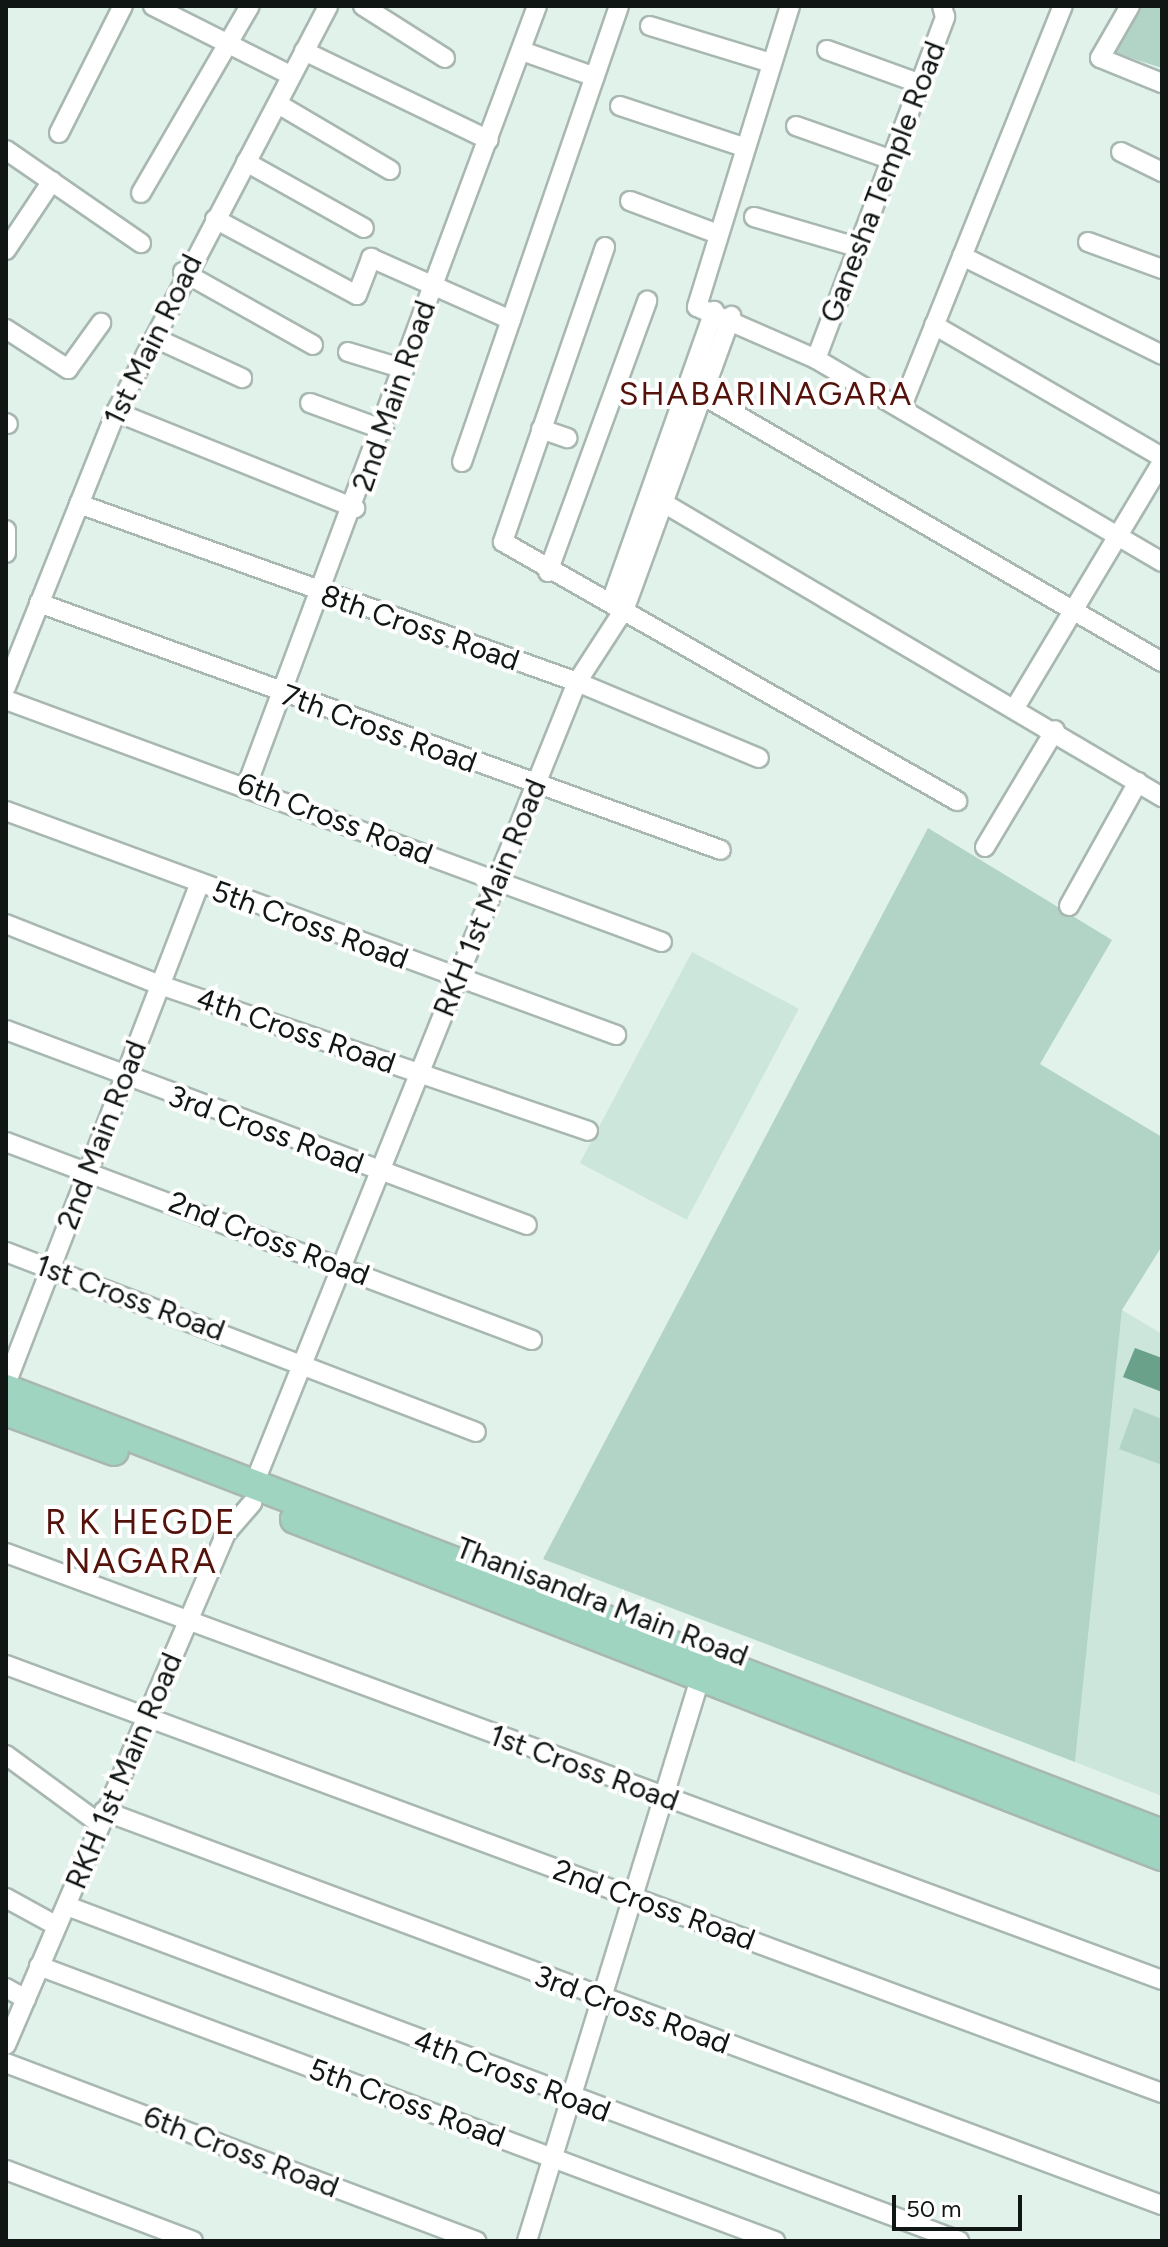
<!DOCTYPE html>
<html>
<head>
<meta charset="utf-8">
<style>
	body { margin:0 }
	#map { position:relative; width:1168px; height:2247px; overflow:hidden; background:#e1f2ea; font-family:Figtree,sans-serif }
	div>[style] { position:absolute }
	.built>* { inset:0; background:#cde6db; transform-origin:0 0 }
	.green>* { inset:0; background:#b2d4c6 }
	.water>* { inset:0; background:#69a18b }
	.roads { filter:drop-shadow(2px 0 #a8b8b1) drop-shadow(-2px 0 #a8b8b1) drop-shadow(0 2px #a8b8b1) drop-shadow(0 -2px #a8b8b1) }
	.minor>* { height:18px; margin:-9px; padding:0 9px; transform-origin:9px; border-radius:9px; background:#fff }
	.primary>* { height:28px; margin:-14px; padding:0 14px; transform-origin:14px; border-radius:14px; background:#9fd4c1 }
	span { translate:-50% -50%; white-space:nowrap; text-align:center; line-height:1.15; -webkit-text-stroke:8px #fff; paint-order:stroke }
	.street-label { font-size:30px; color:#101614 }
	.neighbourhood-label { font-size:32px; color:#55120a; letter-spacing:2px }
	.quarter-label { font-size:34px; color:#55120a; letter-spacing:2px }
	.frame { position:absolute; inset:0; border:8px solid #101614; pointer-events:none }
	.scale { position:absolute; left:892px; top:2195px; width:130px; height:36px; box-sizing:border-box; border:4px solid #101614; border-top:0; padding-left:10px; font-size:24px; line-height:28px; white-space:nowrap; color:#101614; -webkit-text-stroke:6px #fff; paint-order:stroke }
</style>
</head>
<body>
<div id="map">
	<div class="built">
		<div style="left:692px;top:952px;width:121px;height:239px;rotate:28deg"></div>
		<div style="clip-path:polygon(1122px 1310px,1162px 1334px,1162px 1796px,1075px 1762px)"></div>
	</div>
	<div class="green">
		<div style="clip-path:polygon(1139px 6px,1162px 6px,1162px 68px,1112px 52px)"></div>
		<div style="clip-path:polygon(928px 828px,1112px 940px,1040px 1064px,1162px 1137px,1162px 1246px,1122px 1310px,1075px 1762px,543px 1559px)"></div>
		<div style="clip-path:polygon(1134px 1408px,1162px 1419px,1162px 1465px,1119px 1449px)"></div>
	</div>
	<div class="water">
		<div style="clip-path:polygon(1135px 1348px,1162px 1358px,1162px 1392px,1123px 1377px)"></div>
	</div>
	<div class="roads">
		<div class="minor">
			<div style="left:153px;top:6px;width:153px;rotate:26.7deg"></div>
			<div style="left:363px;top:6px;width:97px;rotate:32.4deg"></div>
			<div style="left:790px;top:6px;width:315px;rotate:107.2deg"></div>
			<div style="left:697px;top:307px;width:130px;rotate:23.6deg"></div>
			<div style="left:816px;top:359px;width:401px;rotate:30.4deg"></div>
			<div style="left:1130px;top:6px;width:60px;rotate:120deg"></div>
			<div style="left:1100px;top:58px;width:67px;rotate:22deg"></div>
			<div style="left:650px;top:26px;width:127px;rotate:17deg"></div>
			<div style="left:827px;top:50px;width:100px;rotate:19.9deg"></div>
			<div style="left:304px;top:51px;width:205px;rotate:25.7deg"></div>
			<div style="left:522px;top:51px;width:77px;rotate:19.6deg"></div>
			<div style="left:278px;top:104px;width:130px;rotate:30.5deg"></div>
			<div style="left:620px;top:106px;width:130px;rotate:18.4deg"></div>
			<div style="left:796px;top:126px;width:102px;rotate:19.5deg"></div>
			<div style="left:59px;top:133px;width:142px;rotate:-63.3deg"></div>
			<div style="left:6px;top:150px;width:164px;rotate:34.6deg"></div>
			<div style="left:1121px;top:152px;width:46px;rotate:26deg"></div>
			<div style="left:246px;top:162px;width:135px;rotate:29.2deg"></div>
			<div style="left:141px;top:193px;width:216px;rotate:-59.8deg"></div>
			<div style="left:630px;top:201px;width:91px;rotate:20.6deg"></div>
			<div style="left:754px;top:217px;width:110px;rotate:16.3deg"></div>
			<div style="left:215px;top:219px;width:161px;rotate:28.2deg"></div>
			<div style="left:357px;top:295px;width:40px;rotate:-69deg"></div>
			<div style="left:371px;top:258px;width:153px;rotate:23.9deg"></div>
			<div style="left:1088px;top:242px;width:79px;rotate:20deg"></div>
			<div style="left:605px;top:247px;width:312px;rotate:109.1deg"></div>
			<div style="left:503px;top:542px;width:523px;rotate:29.7deg"></div>
			<div style="left:6px;top:250px;width:83px;rotate:-56.3deg"></div>
			<div style="left:962px;top:256px;width:223px;rotate:26.3deg"></div>
			<div style="left:183px;top:272px;width:149px;rotate:29.3deg"></div>
			<div style="left:934px;top:325px;width:263px;rotate:30.1deg"></div>
			<div style="left:6px;top:329px;width:74px;rotate:32.8deg"></div>
			<div style="left:68px;top:369px;width:57px;rotate:-54.3deg"></div>
			<div style="left:155px;top:338px;width:96px;rotate:24.7deg"></div>
			<div style="left:348px;top:352px;width:59px;rotate:16.9deg"></div>
			<div style="left:816px;top:359px;width:366px;rotate:-69.3deg"></div>
			<div style="left:945px;top:17px;width:11px;rotate:-105deg"></div>
			<div style="left:704px;top:396px;width:530px;rotate:30.15deg"></div>
			<div style="left:310px;top:403px;width:79px;rotate:20deg"></div>
			<div style="left:902px;top:406px;width:431px;rotate:-68.1deg"></div>
			<div style="left:116px;top:412px;width:258px;rotate:21.9deg"></div>
			<div style="left:6px;top:423px;width:2px;rotate:27deg"></div>
			<div style="left:541px;top:429px;width:28px;rotate:19deg"></div>
			<div style="left:462px;top:462px;width:482px;rotate:-71deg"></div>
			<div style="left:79px;top:504px;width:529px;rotate:19.67deg"></div>
			<div style="left:577px;top:682px;width:197px;rotate:22.7deg"></div>
			<div style="left:667px;top:505px;width:575px;rotate:30.54deg"></div>
			<div style="left:6px;top:530px;width:23px;rotate:90deg"></div>
			<div style="left:548px;top:572px;width:289px;rotate:-69.9deg"></div>
			<div style="left:611px;top:602px;width:309px;rotate:-70.5deg"></div>
			<div style="left:39px;top:603px;width:725px;rotate:19.91deg"></div>
			<div style="left:6px;top:687px;width:296px;rotate:-68.2deg"></div>
			<div style="left:116px;top:412px;width:458px;rotate:-62.4deg"></div>
			<div style="left:6px;top:700px;width:699px;rotate:20.25deg"></div>
			<div style="left:1016px;top:706px;width:284px;rotate:-59.1deg"></div>
			<div style="left:247px;top:785px;width:831px;rotate:-69.58deg"></div>
			<div style="left:6px;top:811px;width:650px;rotate:20.16deg"></div>
			<div style="left:985px;top:847px;width:136px;rotate:-59.1deg"></div>
			<div style="left:1069px;top:906px;width:142px;rotate:-60.9deg"></div>
			<div style="left:6px;top:924px;width:166px;rotate:21.6deg"></div>
			<div style="left:160px;top:985px;width:452px;rotate:18.8deg"></div>
			<div style="left:6px;top:1030px;width:556px;rotate:20.52deg"></div>
			<div style="left:6px;top:1142px;width:562px;rotate:20.63deg"></div>
			<div style="left:6px;top:1252px;width:503px;rotate:20.96deg"></div>
			<div style="left:6px;top:1384px;width:535px;rotate:-68.85deg"></div>
			<div style="left:254px;top:1484px;width:865px;rotate:-68.06deg"></div>
			<div style="left:577px;top:682px;width:88px;rotate:-57deg"></div>
			<div style="left:625px;top:608px;width:311px;rotate:-70deg"></div>
			<div style="left:6px;top:1553px;width:1232px;rotate:20.27deg"></div>
			<div style="left:6px;top:1665px;width:1233px;rotate:20.32deg"></div>
			<div style="left:6px;top:1755px;width:117px;rotate:36.3deg"></div>
			<div style="left:104px;top:1811px;width:1129px;rotate:20.43deg"></div>
			<div style="left:6px;top:1898px;width:58px;rotate:28.8deg"></div>
			<div style="left:67px;top:1906px;width:953px;rotate:20.58deg"></div>
			<div style="left:39px;top:1966px;width:786px;rotate:20.49deg"></div>
			<div style="left:6px;top:1988px;width:23px;rotate:29deg"></div>
			<div style="left:6px;top:2045px;width:557px;rotate:-66.75deg"></div>
			<div style="left:226px;top:1533px;width:40px;rotate:-49deg"></div>
			<div style="left:6px;top:2063px;width:503px;rotate:20.74deg"></div>
			<div style="left:6px;top:2170px;width:200px;rotate:20.8deg"></div>
			<div style="left:527px;top:2241px;width:598px;rotate:-72.9deg"></div>
		</div>
		<div class="primary">
			<div style="left:6px;top:1389px;width:1239px;rotate:21.05deg"></div>
			<div style="left:6px;top:1411px;width:115px;rotate:20.3deg"></div>
			<div style="left:295px;top:1519px;width:930px;rotate:21.24deg"></div>
		</div>
	</div>
	<div class="street-label">
		<span style="left:883px;top:182px;rotate:-69deg">Ganesha Temple Road</span>
		<span style="left:153px;top:340px;rotate:-64deg">1st Main Road</span>
		<span style="left:394px;top:396px;rotate:-71deg">2nd Main Road</span>
		<span style="left:420px;top:628px;rotate:19deg">8th Cross Road</span>
		<span style="left:379px;top:729px;rotate:20deg">7th Cross Road</span>
		<span style="left:335px;top:819px;rotate:21deg">6th Cross Road</span>
		<span style="left:490px;top:898px;rotate:-68deg">RKH 1st Main Road</span>
		<span style="left:310px;top:925px;rotate:20deg">5th Cross Road</span>
		<span style="left:296px;top:1031px;rotate:19deg">4th Cross Road</span>
		<span style="left:266px;top:1130px;rotate:20deg">3rd Cross Road</span>
		<span style="left:102px;top:1135px;rotate:-69deg">2nd Main Road</span>
		<span style="left:269px;top:1239px;rotate:21deg">2nd Cross Road</span>
		<span style="left:130px;top:1298px;rotate:20deg">1st Cross Road</span>
		<span style="left:602px;top:1602px;rotate:21deg">Thanisandra Main Road</span>
		<span style="left:584px;top:1768px;rotate:20deg">1st Cross Road</span>
		<span style="left:124px;top:1771px;rotate:-67deg">RKH 1st Main Road</span>
		<span style="left:654px;top:1905px;rotate:20deg">2nd Cross Road</span>
		<span style="left:632px;top:2010px;rotate:20deg">3rd Cross Road</span>
		<span style="left:512px;top:2076px;rotate:21deg">4th Cross Road</span>
		<span style="left:407px;top:2103px;rotate:20deg">5th Cross Road</span>
		<span style="left:241px;top:2152px;rotate:21deg">6th Cross Road</span>
	</div>
	<div class="neighbourhood-label">
		<span style="left:766px;top:394px">SHABARINAGARA</span>
	</div>
	<div class="quarter-label">
		<span style="left:141px;top:1542px">R K HEGDE<br>NAGARA</span>
	</div>
	<div class="frame"></div>
	<div class="scale">50 m</div>
</div>
</body>
</html>
